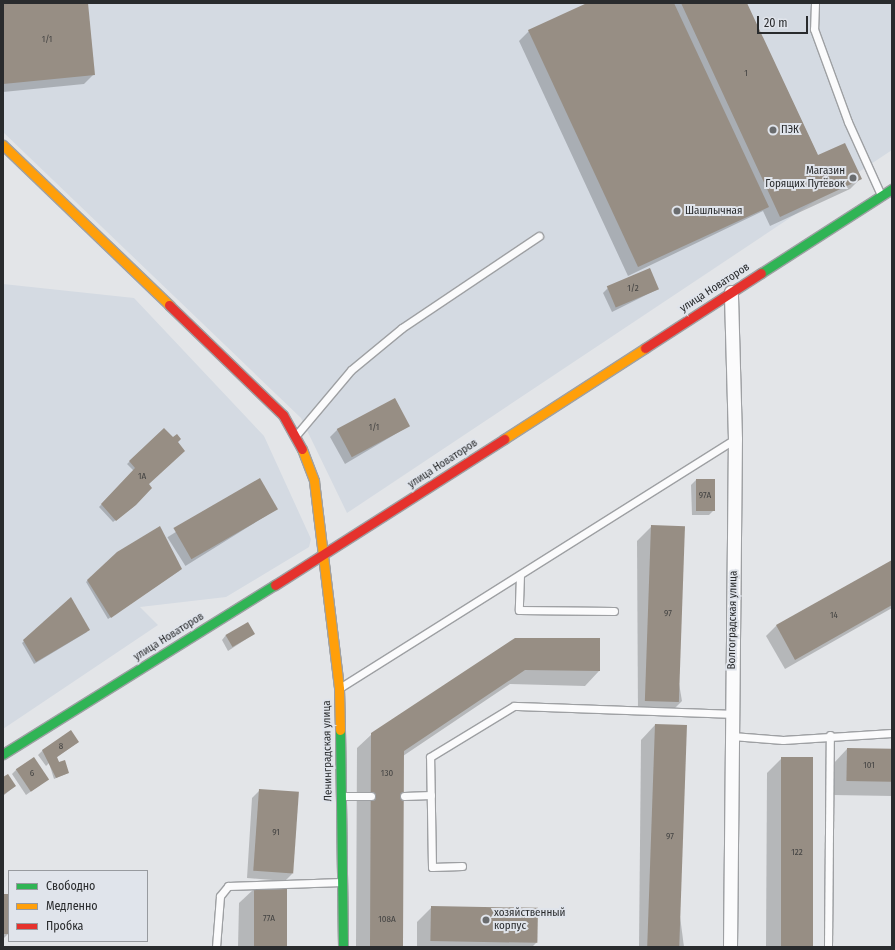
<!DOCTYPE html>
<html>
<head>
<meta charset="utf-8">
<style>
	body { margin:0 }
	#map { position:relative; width:895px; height:950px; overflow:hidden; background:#e3e5e8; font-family:"Fira Sans Condensed",sans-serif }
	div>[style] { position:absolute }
	.built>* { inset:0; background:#d4dae2 }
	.shadow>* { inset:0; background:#0003; transform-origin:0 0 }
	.building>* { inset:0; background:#978e84; transform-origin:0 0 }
	.roads { filter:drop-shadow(1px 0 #9ea0a3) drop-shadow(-1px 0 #9ea0a3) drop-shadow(0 1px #9ea0a3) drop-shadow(0 -1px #9ea0a3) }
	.lane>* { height:7px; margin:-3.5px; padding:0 3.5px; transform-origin:3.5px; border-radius:3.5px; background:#fbfbfc }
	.street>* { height:13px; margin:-6.5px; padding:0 6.5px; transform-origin:6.5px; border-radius:6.5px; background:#fbfbfc }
	.fast>* { height:9px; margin:-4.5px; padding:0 4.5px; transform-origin:4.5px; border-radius:4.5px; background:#30b455 }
	.slow>* { height:9px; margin:-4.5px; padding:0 4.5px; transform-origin:4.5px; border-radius:4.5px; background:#ff9f0a }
	.jam>* { height:9px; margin:-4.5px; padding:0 4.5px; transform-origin:4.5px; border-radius:4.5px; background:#e5322d }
	.dots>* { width:11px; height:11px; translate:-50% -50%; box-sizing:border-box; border:2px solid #e0e4eb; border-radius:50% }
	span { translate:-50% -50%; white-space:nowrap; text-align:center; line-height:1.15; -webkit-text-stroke:4px #e0e4eb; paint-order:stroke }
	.number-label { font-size:9px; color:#444443 }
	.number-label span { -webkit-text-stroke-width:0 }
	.poi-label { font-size:11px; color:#292b2d }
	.left { translate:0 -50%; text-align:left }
	.right { translate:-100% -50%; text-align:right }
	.street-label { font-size:11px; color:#292b2d }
	.frame { position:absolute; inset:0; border:4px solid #292b2d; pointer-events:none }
	.legend { position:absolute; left:8px; top:870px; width:140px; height:72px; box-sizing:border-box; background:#e0e4eb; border:1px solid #979a9f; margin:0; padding:5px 7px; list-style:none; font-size:12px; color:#292b2d }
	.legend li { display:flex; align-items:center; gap:8px; height:20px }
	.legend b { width:20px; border:1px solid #979a9f }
	.scale { position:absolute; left:757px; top:16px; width:51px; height:18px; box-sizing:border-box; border:2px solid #292b2d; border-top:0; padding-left:5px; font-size:12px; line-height:14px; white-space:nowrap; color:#292b2d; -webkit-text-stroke:3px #e0e4eb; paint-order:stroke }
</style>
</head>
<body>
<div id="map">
	<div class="built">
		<div style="clip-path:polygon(3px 3px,892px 3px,892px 150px,347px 513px,301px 418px,3px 132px)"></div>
		<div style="clip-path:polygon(3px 284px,134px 298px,264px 436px,311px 539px,309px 547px,226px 597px,140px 607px,158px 625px,3px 729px)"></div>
	</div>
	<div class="shadow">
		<div style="clip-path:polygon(3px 3px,87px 3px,94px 74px,84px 84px,3px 92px)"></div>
		<div style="clip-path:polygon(589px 3px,746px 3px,818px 156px,860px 179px,850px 189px,770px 226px,763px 211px,628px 276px,519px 41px,529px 31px)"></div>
		<div style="clip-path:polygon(608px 288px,658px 289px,612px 312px,603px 293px)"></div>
		<div style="clip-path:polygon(409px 426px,345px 464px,330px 437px,337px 430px)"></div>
		<div style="clip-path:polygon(164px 429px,148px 484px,133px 507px,113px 522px,99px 507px,134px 471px,127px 464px)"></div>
		<div style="left:259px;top:480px;width:34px;height:108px;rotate:58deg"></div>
		<div style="clip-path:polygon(696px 480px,714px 510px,709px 515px,692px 515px,691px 485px)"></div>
		<div style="clip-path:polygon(652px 526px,682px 701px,668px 715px,638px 715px,637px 541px)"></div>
		<div style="clip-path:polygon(117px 553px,179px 571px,108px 619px,86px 582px)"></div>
		<div style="clip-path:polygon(892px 561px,892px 608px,785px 669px,766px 636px,776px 626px)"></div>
		<div style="clip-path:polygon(70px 599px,87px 632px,34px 664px,22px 643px)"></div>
		<div style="clip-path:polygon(254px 634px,228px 651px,222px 640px,226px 635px)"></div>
		<div style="clip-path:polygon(515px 639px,599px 671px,585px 686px,510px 684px,403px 756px,402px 947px,356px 947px,357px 748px,372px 734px)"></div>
		<div style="clip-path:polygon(655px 725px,684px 947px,639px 947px,641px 740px)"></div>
		<div style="clip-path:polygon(78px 742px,56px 758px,68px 773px,54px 779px,49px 763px,46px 766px,38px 755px,43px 750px)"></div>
		<div style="clip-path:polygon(847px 749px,892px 750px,892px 796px,833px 795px,833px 764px)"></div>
		<div style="clip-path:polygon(782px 758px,811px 947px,766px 947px,767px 773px)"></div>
		<div style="clip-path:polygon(17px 769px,48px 779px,26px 795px,12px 774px)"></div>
		<div style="clip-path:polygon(3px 779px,15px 786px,3px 796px)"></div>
		<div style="clip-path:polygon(260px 790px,292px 874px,285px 881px,247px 878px,252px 798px)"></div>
		<div style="clip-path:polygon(254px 889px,284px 947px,238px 947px,239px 903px)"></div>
		<div style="clip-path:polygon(3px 895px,9px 933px,3px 939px)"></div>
		<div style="clip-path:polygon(432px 907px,537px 942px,532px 947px,417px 947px,417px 922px)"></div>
	</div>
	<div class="building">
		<div style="clip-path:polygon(3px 3px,88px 3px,95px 75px,3px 84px)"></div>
		<div style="clip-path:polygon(587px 3px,674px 3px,769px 207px,638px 267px,528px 30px)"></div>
		<div style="clip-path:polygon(681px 3px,747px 3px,818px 155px,845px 143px,862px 179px,780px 217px)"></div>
		<div style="left:650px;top:268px;width:23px;height:47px;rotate:67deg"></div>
		<div style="left:395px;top:398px;width:32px;height:66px;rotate:62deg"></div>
		<div style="clip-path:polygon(164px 428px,173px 437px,177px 434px,181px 439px,178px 442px,185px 451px,149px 484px,152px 488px,136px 505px,116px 521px,101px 504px,135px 468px,129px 461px)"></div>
		<div style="left:260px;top:478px;width:36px;height:100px;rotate:60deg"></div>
		<div style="left:696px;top:479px;width:19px;height:32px"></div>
		<div style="left:651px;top:525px;width:34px;height:176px;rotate:2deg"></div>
		<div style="clip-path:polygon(160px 526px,182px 569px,111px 618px,87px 580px,117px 552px)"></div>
		<div style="clip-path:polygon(892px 560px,892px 605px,795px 660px,776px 625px)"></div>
		<div style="clip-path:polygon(71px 597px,90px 630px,36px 662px,23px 640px)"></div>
		<div style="left:248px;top:622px;width:14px;height:26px;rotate:60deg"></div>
		<div style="clip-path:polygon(515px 638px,600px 638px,600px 671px,525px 670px,404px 751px,403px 947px,370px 947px,371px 733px)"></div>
		<div style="left:655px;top:724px;width:32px;height:223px;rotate:2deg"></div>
		<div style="clip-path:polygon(71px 730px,79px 742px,57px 757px,59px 762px,65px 760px,69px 773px,56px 778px,42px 750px)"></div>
		<div style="left:847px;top:748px;width:45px;height:33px;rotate:1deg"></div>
		<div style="left:34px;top:757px;width:27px;height:22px;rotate:56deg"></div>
		<div style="left:781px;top:757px;width:32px;height:190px"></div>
		<div style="clip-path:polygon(8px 774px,16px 786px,3px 795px,3px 777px)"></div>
		<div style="left:259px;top:789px;width:40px;height:82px;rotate:4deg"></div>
		<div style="left:254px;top:888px;width:33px;height:59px"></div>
		<div style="left:3px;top:894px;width:6px;height:40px"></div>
		<div style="left:431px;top:906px;width:107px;height:35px;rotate:1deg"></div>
	</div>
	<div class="roads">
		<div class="lane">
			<div style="left:815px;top:3px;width:26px;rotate:92deg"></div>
			<div style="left:814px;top:29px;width:99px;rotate:69.9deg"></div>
			<div style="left:848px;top:122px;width:80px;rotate:65.7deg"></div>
			<div style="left:298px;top:433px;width:82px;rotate:-49.9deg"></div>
			<div style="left:351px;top:370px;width:66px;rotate:-39.5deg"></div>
			<div style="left:402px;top:328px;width:165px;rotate:-33.9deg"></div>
			<div style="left:520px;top:575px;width:35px;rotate:92deg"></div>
			<div style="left:519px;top:610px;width:95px;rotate:0.6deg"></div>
			<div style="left:341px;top:687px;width:466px;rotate:-32.2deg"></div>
			<div style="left:732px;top:736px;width:51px;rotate:4.5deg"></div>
			<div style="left:783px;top:740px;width:109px;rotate:-3.7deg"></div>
			<div style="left:341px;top:796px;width:30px"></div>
			<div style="left:404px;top:796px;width:27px;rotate:-2deg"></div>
			<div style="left:462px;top:866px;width:30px;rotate:178deg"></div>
			<div style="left:432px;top:867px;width:110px;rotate:-91deg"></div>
			<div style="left:430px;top:757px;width:98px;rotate:-31.3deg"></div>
			<div style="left:514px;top:706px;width:218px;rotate:2.1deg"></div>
			<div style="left:216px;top:947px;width:51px;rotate:-85.5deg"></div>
			<div style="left:220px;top:896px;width:13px;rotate:-51deg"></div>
			<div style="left:228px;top:886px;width:114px;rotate:-2deg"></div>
			<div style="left:828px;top:947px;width:212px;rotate:-89.5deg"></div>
		</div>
		<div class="street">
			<div style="left:730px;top:947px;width:508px;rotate:-89.44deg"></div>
			<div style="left:735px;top:439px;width:147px;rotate:-91.6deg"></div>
		</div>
		<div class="fast">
			<div style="left:761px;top:273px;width:156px;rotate:-32.7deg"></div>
			<div style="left:340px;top:730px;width:217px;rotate:89.2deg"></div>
			<div style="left:3px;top:754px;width:320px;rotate:-31.9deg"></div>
		</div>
		<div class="slow">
			<div style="left:3px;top:145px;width:231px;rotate:43.9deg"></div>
			<div style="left:504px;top:439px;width:168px;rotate:-32.8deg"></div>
			<div style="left:302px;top:449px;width:34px;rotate:69deg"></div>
			<div style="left:314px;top:481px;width:209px;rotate:83.1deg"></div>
			<div style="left:339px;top:689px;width:41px;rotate:88.6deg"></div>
		</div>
		<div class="jam">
			<div style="left:169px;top:305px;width:158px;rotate:44deg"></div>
			<div style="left:283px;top:415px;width:39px;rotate:61deg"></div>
			<div style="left:645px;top:348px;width:138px;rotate:-32.9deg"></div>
			<div style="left:275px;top:585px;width:272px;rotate:-32.5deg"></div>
		</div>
	</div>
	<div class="dots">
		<div style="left:773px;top:130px;background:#6a6c6e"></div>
		<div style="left:853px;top:178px;background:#6a6c6e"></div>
		<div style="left:677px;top:211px;background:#6a6c6e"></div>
		<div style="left:486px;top:920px;background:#6a6c6e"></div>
	</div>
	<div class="number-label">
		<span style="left:47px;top:39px">1/1</span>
		<span style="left:746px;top:73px">1</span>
		<span style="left:633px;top:288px">1/2</span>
		<span style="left:374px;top:427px">1/1</span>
		<span style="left:142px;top:476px">1А</span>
		<span style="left:705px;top:495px">97А</span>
		<span style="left:668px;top:613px">97</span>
		<span style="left:834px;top:615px">14</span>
		<span style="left:61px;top:746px">8</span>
		<span style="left:869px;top:765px">101</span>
		<span style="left:32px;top:773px">6</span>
		<span style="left:387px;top:773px">130</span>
		<span style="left:276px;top:832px">91</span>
		<span style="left:670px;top:836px">97</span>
		<span style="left:797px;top:852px">122</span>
		<span style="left:269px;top:918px">77А</span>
		<span style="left:387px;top:919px">108А</span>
	</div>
	<div class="poi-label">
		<span class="left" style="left:781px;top:130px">ПЭК</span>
		<span class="right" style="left:845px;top:178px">Магазин<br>Горящих Путёвок</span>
		<span class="left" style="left:685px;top:211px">Шашлычная</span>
		<span class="left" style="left:494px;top:920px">хозяйственный<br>корпус</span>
	</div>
	<div class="street-label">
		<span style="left:715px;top:288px;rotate:-33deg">улица Новаторов</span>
		<span style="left:443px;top:464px;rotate:-33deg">улица Новаторов</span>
		<span style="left:733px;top:620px;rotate:-89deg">Волгоградская улица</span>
		<span style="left:169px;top:637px;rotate:-32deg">улица Новаторов</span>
		<span style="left:328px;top:751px;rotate:-91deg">Ленинградская улица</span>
	</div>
	<div class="frame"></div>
	<ul class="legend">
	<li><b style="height:5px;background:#30b455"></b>Свободно</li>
	<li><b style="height:5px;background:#ff9f0a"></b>Медленно</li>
	<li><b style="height:5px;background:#e5322d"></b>Пробка</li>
	</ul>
	<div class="scale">20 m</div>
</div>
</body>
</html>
